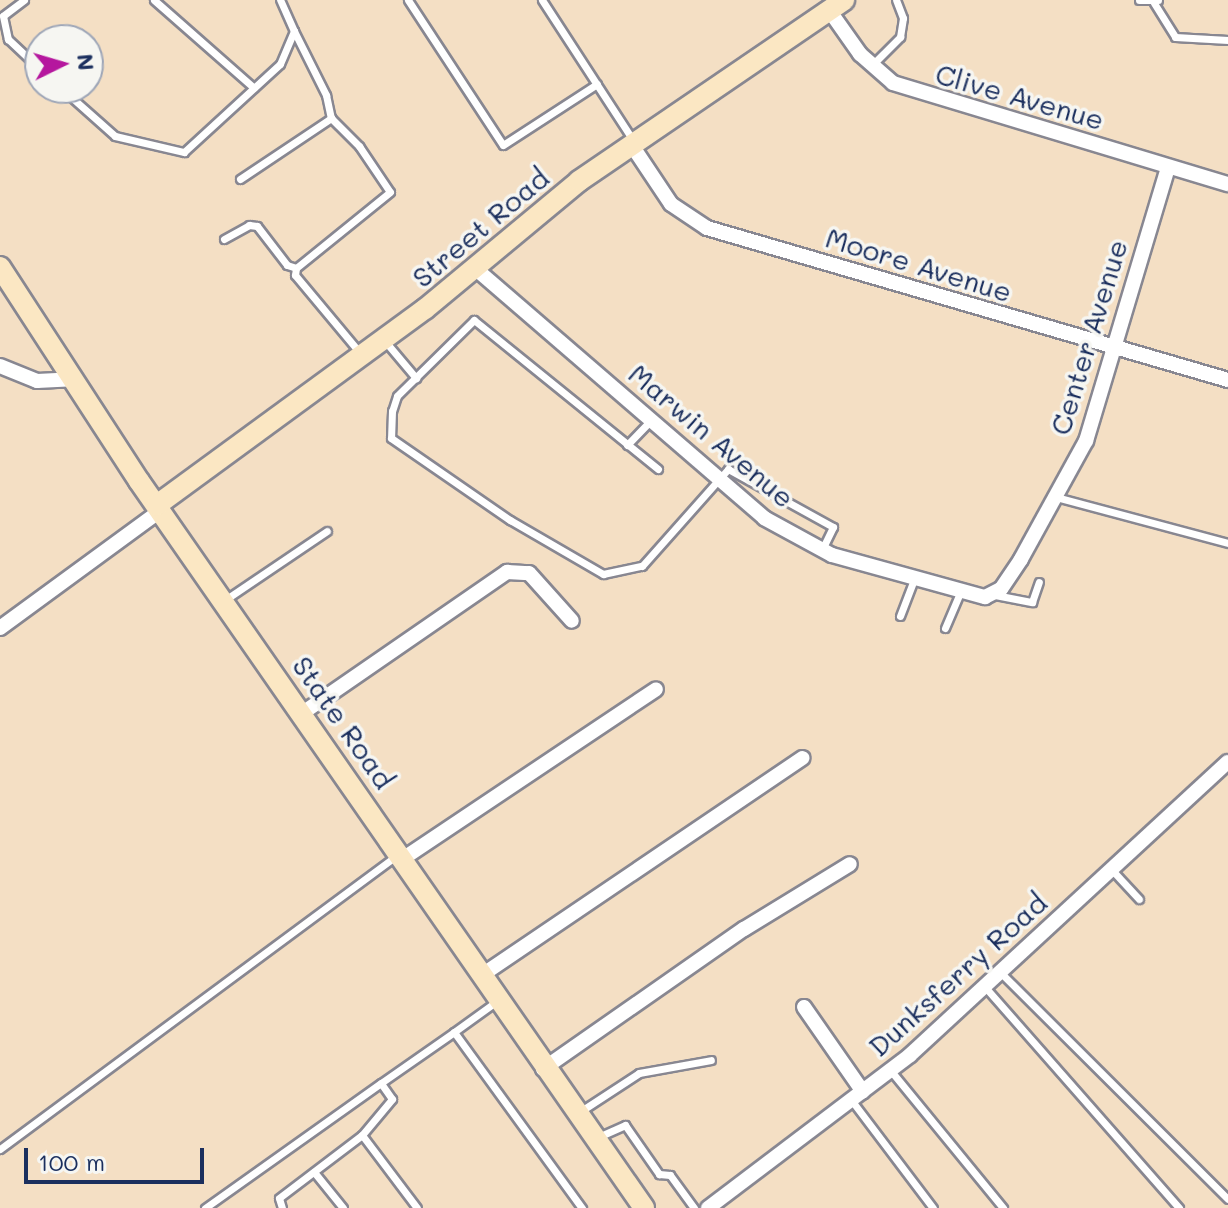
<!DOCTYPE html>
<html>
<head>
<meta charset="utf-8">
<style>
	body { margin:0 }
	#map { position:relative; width:1228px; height:1208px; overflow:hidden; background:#f4dfc4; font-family:Mali,sans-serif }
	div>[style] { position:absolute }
	.roads { filter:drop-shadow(2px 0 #888791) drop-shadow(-2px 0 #888791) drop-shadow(0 2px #888791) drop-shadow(0 -2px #888791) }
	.lane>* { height:7px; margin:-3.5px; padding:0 3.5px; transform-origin:3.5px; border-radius:3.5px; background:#fff }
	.street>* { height:14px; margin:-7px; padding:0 7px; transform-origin:7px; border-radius:7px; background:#fff }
	.secondary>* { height:20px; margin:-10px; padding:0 10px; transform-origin:10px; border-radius:10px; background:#fbe7c3 }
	span { translate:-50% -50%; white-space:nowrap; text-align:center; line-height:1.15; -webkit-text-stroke:7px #f6f6f2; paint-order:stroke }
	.street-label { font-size:28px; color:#1b2f5e }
	.north { position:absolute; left:24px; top:24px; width:80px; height:80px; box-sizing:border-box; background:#f6f6f2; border:2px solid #9ea6b7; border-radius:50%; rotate:85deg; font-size:22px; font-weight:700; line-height:32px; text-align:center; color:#1b2f5e }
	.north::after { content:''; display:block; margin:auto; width:28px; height:36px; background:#b5179e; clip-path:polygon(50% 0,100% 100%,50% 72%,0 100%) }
	.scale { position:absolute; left:24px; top:1148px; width:180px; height:36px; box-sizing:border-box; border:4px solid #1b2f5e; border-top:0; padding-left:10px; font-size:24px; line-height:28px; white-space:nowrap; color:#1b2f5e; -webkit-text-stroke:6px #f6f6f2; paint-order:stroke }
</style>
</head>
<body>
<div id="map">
	<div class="roads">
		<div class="lane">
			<div style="left:24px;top:0;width:26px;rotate:143deg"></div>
			<div style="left:3px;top:16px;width:24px;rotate:78deg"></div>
			<div style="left:8px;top:39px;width:44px;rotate:43.2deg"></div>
			<div style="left:154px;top:0;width:133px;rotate:41.3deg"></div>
			<div style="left:408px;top:0;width:173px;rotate:56.8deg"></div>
			<div style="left:503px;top:145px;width:112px;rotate:-33deg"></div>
			<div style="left:542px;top:0;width:167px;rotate:57deg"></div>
			<div style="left:1139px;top:0;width:19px"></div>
			<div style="left:1154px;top:3px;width:40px;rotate:58deg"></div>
			<div style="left:1175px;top:37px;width:53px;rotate:3.2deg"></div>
			<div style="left:294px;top:31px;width:72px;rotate:63.4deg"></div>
			<div style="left:326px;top:95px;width:24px;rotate:78deg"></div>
			<div style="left:872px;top:65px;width:40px;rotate:-45deg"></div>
			<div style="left:900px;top:37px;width:19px;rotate:-81deg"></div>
			<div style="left:903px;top:18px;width:19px;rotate:-111deg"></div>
			<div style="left:61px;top:88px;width:72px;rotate:41.6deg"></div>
			<div style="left:115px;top:136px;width:71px;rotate:13.1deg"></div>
			<div style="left:184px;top:152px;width:130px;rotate:-42.5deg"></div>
			<div style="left:280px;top:64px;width:36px;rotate:-67deg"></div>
			<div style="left:294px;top:31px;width:34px;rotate:-114deg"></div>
			<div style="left:240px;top:179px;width:110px;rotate:-33.8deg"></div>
			<div style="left:331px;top:118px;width:40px;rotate:45deg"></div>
			<div style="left:359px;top:146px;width:55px;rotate:56deg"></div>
			<div style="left:390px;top:192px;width:121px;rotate:141deg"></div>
			<div style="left:296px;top:268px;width:7px;rotate:98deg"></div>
			<div style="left:295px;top:275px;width:102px;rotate:50.2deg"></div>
			<div style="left:224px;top:239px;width:29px;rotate:-29deg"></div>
			<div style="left:249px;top:225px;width:8px;rotate:7deg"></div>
			<div style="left:257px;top:226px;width:49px;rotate:52.4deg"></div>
			<div style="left:287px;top:265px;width:9px;rotate:18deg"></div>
			<div style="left:384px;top:340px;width:50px;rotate:49.9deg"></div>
			<div style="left:627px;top:445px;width:33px;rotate:-46deg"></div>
			<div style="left:658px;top:469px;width:237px;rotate:-141deg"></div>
			<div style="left:474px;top:320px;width:108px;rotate:135.4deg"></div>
			<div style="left:397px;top:396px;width:16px;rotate:108deg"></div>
			<div style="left:392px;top:411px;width:27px;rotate:92deg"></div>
			<div style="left:391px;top:438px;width:145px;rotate:34.6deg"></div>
			<div style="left:510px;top:520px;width:108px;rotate:30.1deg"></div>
			<div style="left:603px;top:574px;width:40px;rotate:-12deg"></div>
			<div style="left:642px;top:566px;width:130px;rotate:-48.4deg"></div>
			<div style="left:728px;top:469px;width:120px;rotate:28.9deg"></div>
			<div style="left:833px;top:527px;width:25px;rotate:116deg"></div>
			<div style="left:1056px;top:497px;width:178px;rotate:15deg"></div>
			<div style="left:995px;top:595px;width:38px;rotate:11deg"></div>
			<div style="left:1032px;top:602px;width:21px;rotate:-71deg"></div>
			<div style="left:225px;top:600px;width:123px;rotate:-34.1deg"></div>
			<div style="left:900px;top:616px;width:39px;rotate:-69deg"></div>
			<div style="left:945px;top:628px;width:38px;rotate:-67deg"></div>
			<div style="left:1111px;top:869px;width:41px;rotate:47deg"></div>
			<div style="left:1001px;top:973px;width:320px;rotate:44.9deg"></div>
			<div style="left:985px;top:987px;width:294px;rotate:48.7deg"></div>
			<div style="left:497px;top:1001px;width:53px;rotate:144.2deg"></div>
			<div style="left:454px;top:1032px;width:218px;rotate:54deg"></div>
			<div style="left:891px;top:1071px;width:177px;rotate:50.7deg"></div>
			<div style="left:852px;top:1101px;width:134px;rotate:52.9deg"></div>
			<div style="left:581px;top:1111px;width:69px;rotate:-33.2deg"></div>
			<div style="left:639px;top:1073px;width:73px;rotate:-10.2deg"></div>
			<div style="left:362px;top:1135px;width:47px;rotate:-50.2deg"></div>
			<div style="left:392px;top:1099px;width:19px;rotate:-125deg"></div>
			<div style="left:381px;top:1083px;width:89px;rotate:-34.9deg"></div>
			<div style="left:596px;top:1138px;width:32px;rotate:-24deg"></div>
			<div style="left:625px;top:1125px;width:60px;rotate:55.2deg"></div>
			<div style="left:659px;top:1174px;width:11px;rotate:5deg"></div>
			<div style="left:670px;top:1175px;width:41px;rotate:54deg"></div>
			<div style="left:0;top:1149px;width:493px;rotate:-36.5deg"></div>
			<div style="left:314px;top:1172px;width:46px;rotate:51.1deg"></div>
			<div style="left:205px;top:1208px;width:216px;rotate:-35.4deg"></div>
			<div style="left:282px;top:1208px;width:10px;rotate:-107deg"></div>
			<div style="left:279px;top:1198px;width:104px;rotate:-37.2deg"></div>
			<div style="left:362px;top:1135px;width:91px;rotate:53deg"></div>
		</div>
		<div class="street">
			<div style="left:829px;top:10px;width:54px;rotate:54.8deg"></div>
			<div style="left:860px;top:54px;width:44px;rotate:41.3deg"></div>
			<div style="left:893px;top:83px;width:350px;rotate:16.8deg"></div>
			<div style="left:631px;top:144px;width:72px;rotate:56.3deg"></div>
			<div style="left:671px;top:204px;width:43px;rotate:33.7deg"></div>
			<div style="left:707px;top:228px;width:543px;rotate:16.26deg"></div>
			<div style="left:476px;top:269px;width:381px;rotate:40.8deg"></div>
			<div style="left:764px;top:518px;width:77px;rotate:28.6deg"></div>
			<div style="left:832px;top:555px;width:159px;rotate:15.4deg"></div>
			<div style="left:985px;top:597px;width:18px;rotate:-27deg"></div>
			<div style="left:1001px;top:589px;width:36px;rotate:-56deg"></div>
			<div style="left:1021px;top:559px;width:135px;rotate:-61.2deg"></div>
			<div style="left:1086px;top:441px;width:286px;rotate:-73.3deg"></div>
			<div style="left:0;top:366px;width:40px;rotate:22deg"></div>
			<div style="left:37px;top:381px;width:35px;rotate:-3deg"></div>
			<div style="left:0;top:628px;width:200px;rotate:-36.2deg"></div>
			<div style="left:304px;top:712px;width:247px;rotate:-34.6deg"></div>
			<div style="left:507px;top:572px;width:22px;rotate:3deg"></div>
			<div style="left:529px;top:573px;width:64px;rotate:48.1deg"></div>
			<div style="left:404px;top:858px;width:303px;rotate:-33.8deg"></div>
			<div style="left:482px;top:975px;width:387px;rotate:-34.1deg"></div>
			<div style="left:804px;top:1007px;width:103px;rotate:55.2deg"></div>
			<div style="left:543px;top:1069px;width:245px;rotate:-34.9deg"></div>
			<div style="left:744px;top:929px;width:124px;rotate:-31.5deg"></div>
			<div style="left:708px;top:1208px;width:253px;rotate:-37.1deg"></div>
			<div style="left:910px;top:1055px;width:432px;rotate:-42.7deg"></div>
		</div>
		<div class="secondary">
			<div style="left:0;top:267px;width:255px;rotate:57deg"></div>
			<div style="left:139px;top:481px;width:885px;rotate:55.21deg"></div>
			<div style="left:157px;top:505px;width:332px;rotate:-36.2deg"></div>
			<div style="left:425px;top:309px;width:200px;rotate:-39.7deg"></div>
			<div style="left:579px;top:181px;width:321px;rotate:-34.3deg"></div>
		</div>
	</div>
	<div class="street-label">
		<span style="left:1020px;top:96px;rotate:16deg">Clive Avenue</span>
		<span style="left:480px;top:227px;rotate:-40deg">Street Road</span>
		<span style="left:919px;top:264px;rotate:17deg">Moore Avenue</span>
		<span style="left:1088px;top:337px;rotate:-73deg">Center Avenue</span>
		<span style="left:712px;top:435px;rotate:40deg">Marwin Avenue</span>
		<span style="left:344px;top:722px;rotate:55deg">State Road</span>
		<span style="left:957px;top:974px;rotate:-42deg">Dunksferry Road</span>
	</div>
	<div class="north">N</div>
	<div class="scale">100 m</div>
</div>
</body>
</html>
